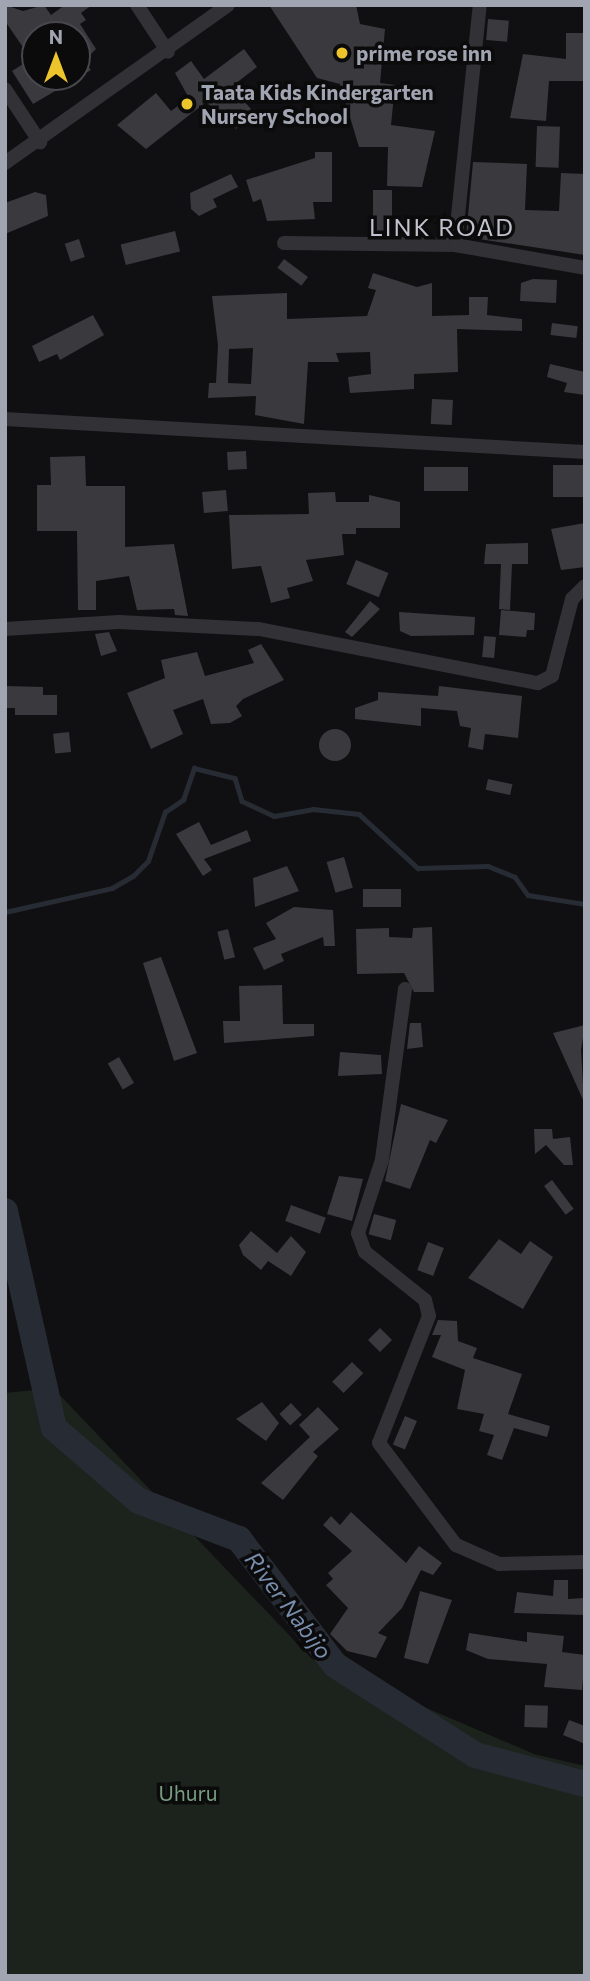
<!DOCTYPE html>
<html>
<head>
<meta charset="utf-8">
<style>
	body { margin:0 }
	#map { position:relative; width:590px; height:1981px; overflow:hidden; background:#100f11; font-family:Commissioner,sans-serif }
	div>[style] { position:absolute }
	.green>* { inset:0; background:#1c231d }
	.stream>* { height:4.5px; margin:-2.25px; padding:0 2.25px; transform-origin:2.25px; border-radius:2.25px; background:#272c34 }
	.river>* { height:26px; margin:-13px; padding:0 13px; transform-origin:13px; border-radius:13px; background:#272c34 }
	.building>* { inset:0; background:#3a393e; transform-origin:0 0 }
	.round { border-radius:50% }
	.minor>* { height:14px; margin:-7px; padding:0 7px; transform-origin:7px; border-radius:7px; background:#313136 }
	.dots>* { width:19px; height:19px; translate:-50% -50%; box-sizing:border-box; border:4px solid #0b0b0c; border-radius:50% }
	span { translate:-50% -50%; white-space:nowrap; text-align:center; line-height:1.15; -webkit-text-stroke:7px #0b0b0c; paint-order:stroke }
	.poi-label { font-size:21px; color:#a1a4b1; font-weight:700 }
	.left { translate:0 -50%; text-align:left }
	.park-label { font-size:21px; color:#789c7f }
	.water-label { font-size:23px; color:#788dac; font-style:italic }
	.quarter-label { font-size:24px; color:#c2c3ce; letter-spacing:2px }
	.frame { position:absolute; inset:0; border:7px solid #a1a4b1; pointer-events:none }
	.north { position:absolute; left:21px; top:21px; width:70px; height:70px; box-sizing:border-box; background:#0b0b0c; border:2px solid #47484e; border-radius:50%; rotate:0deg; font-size:19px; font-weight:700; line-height:28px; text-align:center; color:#a1a4b1 }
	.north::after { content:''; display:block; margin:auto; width:24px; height:32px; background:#ecc52c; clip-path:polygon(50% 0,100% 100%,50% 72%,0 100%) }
</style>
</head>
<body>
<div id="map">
	<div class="green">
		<div style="clip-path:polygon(53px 1388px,312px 1659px,534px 1754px,585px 1766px,585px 1976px,5px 1976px,5px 1393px)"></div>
	</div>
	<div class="stream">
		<div style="left:5px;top:912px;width:110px;rotate:-12.6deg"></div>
		<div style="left:112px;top:888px;width:24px;rotate:-30deg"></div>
		<div style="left:133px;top:876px;width:21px;rotate:-45deg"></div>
		<div style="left:148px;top:861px;width:52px;rotate:-70.9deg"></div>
		<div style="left:165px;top:812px;width:22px;rotate:-34deg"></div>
		<div style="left:183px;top:800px;width:34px;rotate:-71deg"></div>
		<div style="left:194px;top:768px;width:42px;rotate:13.7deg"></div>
		<div style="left:235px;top:778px;width:24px;rotate:73deg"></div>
		<div style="left:242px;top:801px;width:35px;rotate:25deg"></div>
		<div style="left:274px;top:816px;width:40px;rotate:-10deg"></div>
		<div style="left:313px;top:809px;width:46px;rotate:6.2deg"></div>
		<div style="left:359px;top:814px;width:80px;rotate:42.5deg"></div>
		<div style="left:418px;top:868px;width:70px;rotate:-1.6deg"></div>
		<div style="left:488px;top:866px;width:29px;rotate:22deg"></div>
		<div style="left:515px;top:877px;width:22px;rotate:54deg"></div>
		<div style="left:528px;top:895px;width:58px;rotate:9deg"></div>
	</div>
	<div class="river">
		<div style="left:5px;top:1211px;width:222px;rotate:77.3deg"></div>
		<div style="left:54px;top:1428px;width:112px;rotate:40.7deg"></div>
		<div style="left:139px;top:1501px;width:107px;rotate:20.8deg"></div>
		<div style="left:239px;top:1539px;width:158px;rotate:52.7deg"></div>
		<div style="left:335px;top:1665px;width:166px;rotate:32.7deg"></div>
		<div style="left:475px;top:1755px;width:114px;rotate:14.8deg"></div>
	</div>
	<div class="building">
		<div style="clip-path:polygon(evenodd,5px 5px,23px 11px,44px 5px,51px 15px,65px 5px,92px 5px,81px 13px,86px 20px,80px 24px,96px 49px,84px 61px,91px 70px,33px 104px,12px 71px,31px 59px,5px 21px,5px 5px,35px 35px,77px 35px,77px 77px,35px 77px,35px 35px)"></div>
		<div style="clip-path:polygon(269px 5px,356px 5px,360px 24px,385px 29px,380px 83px,395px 85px,391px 125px,435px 131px,422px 187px,387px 186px,388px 147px,359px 147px,340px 84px,317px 78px)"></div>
		<div style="left:488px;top:19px;width:21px;height:21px;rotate:5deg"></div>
		<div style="clip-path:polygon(566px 33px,585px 33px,585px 81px,549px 81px,546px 121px,510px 118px,523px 54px,566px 59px)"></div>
		<div style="clip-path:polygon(244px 49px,257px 67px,231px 87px,251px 109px,236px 129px,206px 102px,146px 149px,117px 125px,156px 93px,171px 111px,189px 98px,175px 73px,191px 61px,204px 79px)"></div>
		<div style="left:537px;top:126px;width:23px;height:41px;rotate:2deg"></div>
		<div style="clip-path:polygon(315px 152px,332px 152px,332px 202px,313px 202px,315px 219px,267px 221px,261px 199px,253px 202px,246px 180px,315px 158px)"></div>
		<div style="clip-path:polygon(473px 162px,527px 164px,525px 210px,559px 211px,561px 173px,585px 174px,585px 255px,466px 237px)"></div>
		<div style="clip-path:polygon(231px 174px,238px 187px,213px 199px,217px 207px,199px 216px,191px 209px,190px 193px)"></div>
		<div style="left:373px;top:190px;width:19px;height:41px"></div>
		<div style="clip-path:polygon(35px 192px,46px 195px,48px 216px,5px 234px,5px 203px)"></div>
		<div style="left:175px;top:231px;width:21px;height:56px;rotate:76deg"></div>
		<div style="left:79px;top:239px;width:19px;height:15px;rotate:72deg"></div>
		<div style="left:284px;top:259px;width:30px;height:11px;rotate:37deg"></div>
		<div style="clip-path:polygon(evenodd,373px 273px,417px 287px,432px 283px,432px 316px,469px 315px,469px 297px,488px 297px,487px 315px,522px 319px,522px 331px,457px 329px,458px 372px,414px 374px,414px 389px,350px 393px,348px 377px,371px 374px,370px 352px,336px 353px,339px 362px,308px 362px,304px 424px,255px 415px,256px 396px,208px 398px,209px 383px,216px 383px,218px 345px,212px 296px,287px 293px,287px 319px,367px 316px,376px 290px,368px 288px,373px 273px,253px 348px,251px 384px,228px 383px,229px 349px,253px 348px)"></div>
		<div style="clip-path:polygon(533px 279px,557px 280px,556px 303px,520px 301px,521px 283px)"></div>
		<div style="clip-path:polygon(93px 315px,104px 335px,60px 360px,57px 354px,39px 362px,32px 346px)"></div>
		<div style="left:552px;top:323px;width:26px;height:12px;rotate:7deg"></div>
		<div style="clip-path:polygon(550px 364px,585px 372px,585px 395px,564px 392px,567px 383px,547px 377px)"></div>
		<div style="left:432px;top:399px;width:21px;height:25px;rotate:3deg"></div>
		<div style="left:246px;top:451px;width:18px;height:19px;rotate:87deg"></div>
		<div style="clip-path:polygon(85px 456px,86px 486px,125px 486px,125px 547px,174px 544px,188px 616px,175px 615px,174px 609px,137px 610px,129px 576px,96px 581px,96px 610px,78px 610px,77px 531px,37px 531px,37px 485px,51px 485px,50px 457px)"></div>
		<div style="left:553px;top:465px;width:32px;height:32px"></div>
		<div style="left:424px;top:467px;width:44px;height:24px"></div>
		<div style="left:226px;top:490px;width:21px;height:24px;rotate:85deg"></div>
		<div style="clip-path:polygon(335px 492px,336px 502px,369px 502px,369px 495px,400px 502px,400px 528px,356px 528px,356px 534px,342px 534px,344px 555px,306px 560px,313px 581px,287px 588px,290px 598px,271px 603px,261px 566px,232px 569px,229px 515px,309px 514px,308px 493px)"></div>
		<div style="clip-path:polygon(585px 523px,585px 567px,561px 570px,551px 529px)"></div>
		<div style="clip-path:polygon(528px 543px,528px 564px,512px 564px,510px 610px,499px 609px,501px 564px,484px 564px,486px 544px)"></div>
		<div style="left:356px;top:560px;width:35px;height:26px;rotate:22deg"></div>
		<div style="clip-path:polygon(370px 601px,380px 609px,352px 637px,345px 632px)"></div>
		<div style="clip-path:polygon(501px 610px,535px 613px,534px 630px,527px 630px,526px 637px,499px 635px)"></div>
		<div style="clip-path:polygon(399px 612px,475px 617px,474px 635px,411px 636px,400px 631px)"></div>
		<div style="clip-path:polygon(109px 632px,117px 651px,101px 656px,95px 634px)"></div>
		<div style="left:484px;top:636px;width:12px;height:21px;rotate:5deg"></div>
		<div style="clip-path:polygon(261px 644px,284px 680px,243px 699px,236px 706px,242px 716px,230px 723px,211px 724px,203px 699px,173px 710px,183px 734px,151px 749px,127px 693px,165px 678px,161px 660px,197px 652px,205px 676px,254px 663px,248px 650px)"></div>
		<div style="clip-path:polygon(5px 686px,43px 687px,43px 695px,57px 695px,57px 715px,15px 715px,15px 708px,5px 708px)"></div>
		<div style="clip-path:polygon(439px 686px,522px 696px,518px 738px,485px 734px,483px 750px,468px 747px,471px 728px,460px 726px,457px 711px,421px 708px,421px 726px,355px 719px,355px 708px,378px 700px,378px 692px,438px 696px)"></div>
		<div class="round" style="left:319px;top:729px;width:32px;height:32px"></div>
		<div style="left:69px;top:732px;width:20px;height:16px;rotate:84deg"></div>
		<div style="left:488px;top:779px;width:25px;height:11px;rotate:12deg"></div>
		<div style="clip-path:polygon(199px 822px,211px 845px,247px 830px,251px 841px,204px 859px,212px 870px,203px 876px,176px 834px)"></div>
		<div style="left:344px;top:857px;width:32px;height:18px;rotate:74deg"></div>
		<div style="clip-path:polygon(287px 866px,299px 891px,255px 907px,253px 878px)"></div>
		<div style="left:363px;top:889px;width:38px;height:18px"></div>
		<div style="clip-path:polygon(294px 907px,333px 910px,335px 946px,324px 946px,323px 937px,281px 954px,284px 961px,264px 970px,253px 948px,276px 939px,266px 923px)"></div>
		<div style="clip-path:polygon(432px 927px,434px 992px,414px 992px,404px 973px,357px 974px,356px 929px,389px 928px,389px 937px,412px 938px,413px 928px)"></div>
		<div style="left:228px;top:929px;width:29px;height:11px;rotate:76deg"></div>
		<div style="clip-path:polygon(161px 957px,197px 1053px,174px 1061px,143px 963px)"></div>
		<div style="clip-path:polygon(282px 985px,283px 1024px,314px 1024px,314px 1036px,224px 1043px,223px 1021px,240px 1021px,239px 986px)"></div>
		<div style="clip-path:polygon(410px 1023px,421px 1023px,423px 1047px,407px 1049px)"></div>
		<div style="clip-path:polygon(585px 1025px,581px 1050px,584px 1102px,553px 1033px)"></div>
		<div style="clip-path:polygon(340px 1052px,381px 1055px,382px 1074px,338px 1076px)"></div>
		<div style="left:119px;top:1057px;width:30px;height:13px;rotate:60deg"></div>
		<div style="clip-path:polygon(401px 1104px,448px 1120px,436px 1143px,430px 1140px,410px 1189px,385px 1181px)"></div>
		<div style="clip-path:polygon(534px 1129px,552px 1129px,553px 1139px,570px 1137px,573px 1165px,564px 1165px,546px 1145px,535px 1154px)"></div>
		<div style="clip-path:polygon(339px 1176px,363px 1179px,352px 1221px,327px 1214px)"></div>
		<div style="left:552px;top:1180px;width:36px;height:10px;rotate:53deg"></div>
		<div style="left:291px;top:1205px;width:37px;height:17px;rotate:20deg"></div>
		<div style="left:374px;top:1214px;width:23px;height:21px;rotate:15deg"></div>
		<div style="clip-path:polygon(251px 1231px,277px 1253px,291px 1236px,306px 1252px,291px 1276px,268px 1261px,261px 1270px,243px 1255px,239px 1245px)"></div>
		<div style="clip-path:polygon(499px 1239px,521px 1254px,530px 1241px,553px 1257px,523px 1309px,468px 1278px)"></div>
		<div style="left:428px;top:1242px;width:17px;height:30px;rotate:21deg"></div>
		<div style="clip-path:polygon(438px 1320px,457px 1321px,458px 1341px,477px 1348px,473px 1358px,522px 1374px,508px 1414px,550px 1426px,547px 1437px,514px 1428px,502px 1460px,487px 1455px,494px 1435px,479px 1431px,484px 1414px,457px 1409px,465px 1370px,432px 1357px,441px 1335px,432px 1335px)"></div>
		<div style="left:380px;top:1328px;width:17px;height:17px;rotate:45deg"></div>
		<div style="left:352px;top:1362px;width:16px;height:28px;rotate:45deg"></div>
		<div style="clip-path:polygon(262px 1402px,279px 1423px,266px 1441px,236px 1419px)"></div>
		<div style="left:291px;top:1403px;width:16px;height:16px;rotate:47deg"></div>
		<div style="clip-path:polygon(318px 1407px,339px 1429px,313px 1452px,318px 1456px,283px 1500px,261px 1483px,310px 1437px,299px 1425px)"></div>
		<div style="left:405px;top:1416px;width:13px;height:31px;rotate:23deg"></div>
		<div style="clip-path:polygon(351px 1512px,406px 1563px,419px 1546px,442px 1563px,433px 1575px,421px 1570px,402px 1608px,378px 1633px,387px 1637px,376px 1658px,347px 1651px,330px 1634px,348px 1608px,326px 1585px,333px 1579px,328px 1573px,352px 1551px,323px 1525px,331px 1516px,340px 1525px)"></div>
		<div style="clip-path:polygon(554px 1580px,568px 1580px,568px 1599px,585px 1598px,585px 1615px,514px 1613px,517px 1592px,553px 1596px)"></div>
		<div style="clip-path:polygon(420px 1591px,452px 1600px,428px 1664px,404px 1658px)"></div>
		<div style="clip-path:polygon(527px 1632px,564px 1636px,562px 1652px,585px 1655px,582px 1690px,544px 1687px,547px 1664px,488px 1659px,466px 1650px,469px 1633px,527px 1642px)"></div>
		<div style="left:525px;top:1705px;width:23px;height:22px;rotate:2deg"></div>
		<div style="clip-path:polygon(569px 1720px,585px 1726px,585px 1744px,563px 1735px)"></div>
	</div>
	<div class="minor">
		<div style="left:137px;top:5px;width:56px;rotate:56.6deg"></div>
		<div style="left:5px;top:89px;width:64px;rotate:56.6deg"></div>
		<div style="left:5px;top:163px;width:273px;rotate:-35.3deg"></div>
		<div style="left:284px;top:243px;width:171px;rotate:0.7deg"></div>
		<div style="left:455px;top:245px;width:241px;rotate:-84.1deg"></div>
		<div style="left:455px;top:245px;width:132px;rotate:10deg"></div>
		<div style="left:5px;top:419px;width:581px;rotate:3.26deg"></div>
		<div style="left:5px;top:629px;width:114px;rotate:-3.5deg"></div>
		<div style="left:119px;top:622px;width:140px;rotate:2.9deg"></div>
		<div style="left:259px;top:629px;width:284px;rotate:11deg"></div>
		<div style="left:538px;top:683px;width:16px;rotate:-27deg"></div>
		<div style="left:552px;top:676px;width:80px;rotate:-75.4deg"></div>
		<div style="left:572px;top:599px;width:18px;rotate:-45deg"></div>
		<div style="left:405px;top:989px;width:173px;rotate:97.7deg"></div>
		<div style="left:382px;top:1160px;width:77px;rotate:108.2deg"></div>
		<div style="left:358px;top:1233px;width:20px;rotate:70deg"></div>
		<div style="left:365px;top:1252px;width:77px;rotate:38.7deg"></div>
		<div style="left:425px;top:1300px;width:16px;rotate:76deg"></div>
		<div style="left:429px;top:1316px;width:136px;rotate:111.5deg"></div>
		<div style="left:379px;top:1443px;width:128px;rotate:53deg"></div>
		<div style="left:456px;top:1545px;width:47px;rotate:23.8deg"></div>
		<div style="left:499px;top:1564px;width:86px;rotate:-1.3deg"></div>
	</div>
	<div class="dots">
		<div style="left:342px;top:53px;background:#ecc52c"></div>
		<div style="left:187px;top:104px;background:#ecc52c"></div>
	</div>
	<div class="poi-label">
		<span class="left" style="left:356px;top:53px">prime rose inn</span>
		<span class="left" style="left:201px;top:104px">Taata Kids Kindergarten<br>Nursery School</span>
	</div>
	<div class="park-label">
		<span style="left:188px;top:1793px">Uhuru</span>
	</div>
	<div class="water-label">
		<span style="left:289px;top:1605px;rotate:53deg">River Nabijo</span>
	</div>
	<div class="quarter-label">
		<span style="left:442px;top:227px">LINK ROAD</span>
	</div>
	<div class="frame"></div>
	<div class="north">N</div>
</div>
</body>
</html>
